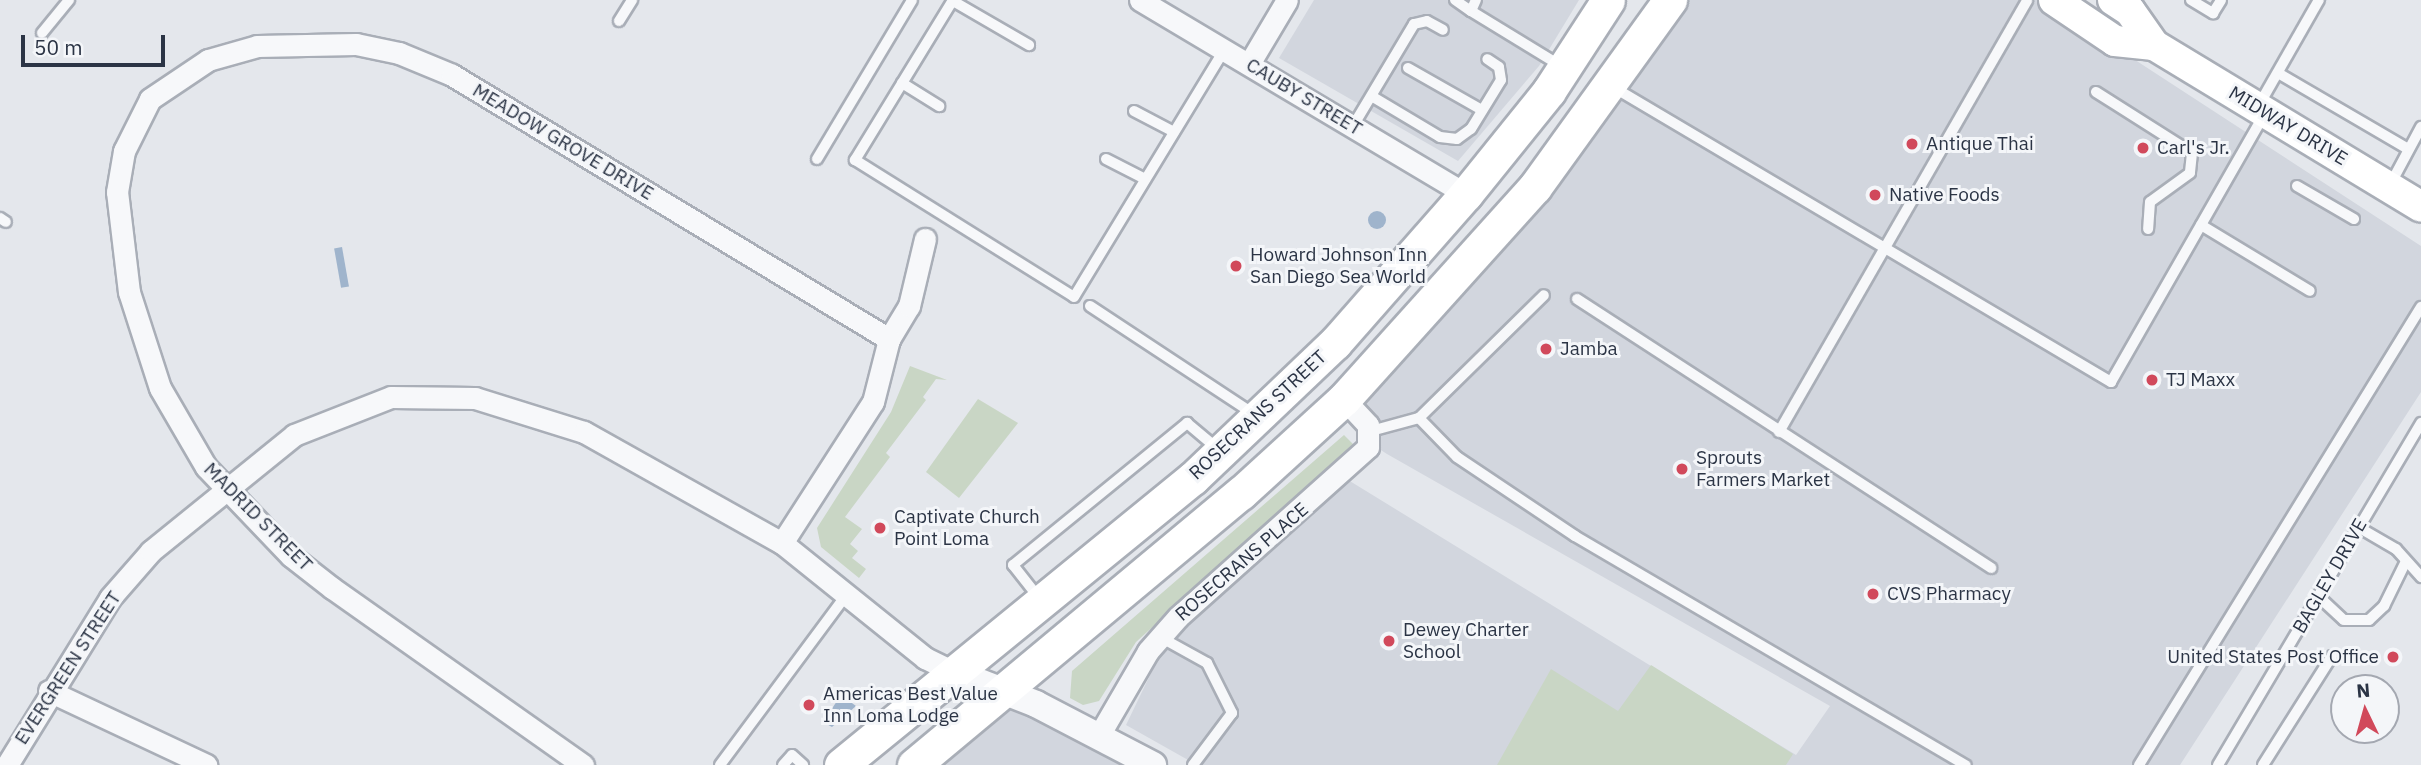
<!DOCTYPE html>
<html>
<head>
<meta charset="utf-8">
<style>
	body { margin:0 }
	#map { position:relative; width:2421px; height:765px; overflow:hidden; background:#e4e7ec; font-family:"IBM Plex Sans",sans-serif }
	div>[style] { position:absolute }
	.built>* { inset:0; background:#d2d6de }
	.green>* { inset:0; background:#c9d6c5 }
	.water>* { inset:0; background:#9fb4cc; transform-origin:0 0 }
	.round { border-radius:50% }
	.roads { filter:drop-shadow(2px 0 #a9aeb7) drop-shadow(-2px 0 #a9aeb7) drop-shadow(0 2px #a9aeb7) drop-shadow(0 -2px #a9aeb7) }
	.service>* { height:10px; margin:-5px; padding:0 5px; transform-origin:5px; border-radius:5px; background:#f7f8fa }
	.minor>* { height:21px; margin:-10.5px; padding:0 10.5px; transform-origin:10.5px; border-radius:10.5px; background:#f7f8fa }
	.tertiary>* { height:26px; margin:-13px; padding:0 13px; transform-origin:13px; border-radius:13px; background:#f7f8fa }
	.secondary>* { height:30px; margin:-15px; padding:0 15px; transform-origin:15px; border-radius:15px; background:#fff }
	.primary>* { height:33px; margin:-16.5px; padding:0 16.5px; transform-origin:16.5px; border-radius:16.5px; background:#fff }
	.dots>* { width:19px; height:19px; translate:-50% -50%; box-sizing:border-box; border:4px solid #f4f6f9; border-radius:50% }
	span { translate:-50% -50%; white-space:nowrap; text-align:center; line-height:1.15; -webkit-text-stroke:6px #f4f6f9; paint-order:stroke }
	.street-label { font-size:19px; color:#2b3445 }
	.poi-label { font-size:19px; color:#2b3445 }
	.left { translate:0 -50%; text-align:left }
	.right { translate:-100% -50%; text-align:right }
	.north { position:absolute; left:2330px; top:674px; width:70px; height:70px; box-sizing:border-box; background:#f4f6f9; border:2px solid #a4a8b1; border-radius:50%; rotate:355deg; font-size:19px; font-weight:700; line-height:28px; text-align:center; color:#2b3445 }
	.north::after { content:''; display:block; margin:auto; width:24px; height:32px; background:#d1495b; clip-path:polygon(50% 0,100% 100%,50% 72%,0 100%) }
	.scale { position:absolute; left:21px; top:35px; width:144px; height:32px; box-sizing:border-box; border:4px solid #2b3445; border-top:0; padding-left:9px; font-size:21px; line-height:24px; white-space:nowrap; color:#2b3445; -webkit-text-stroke:5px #f4f6f9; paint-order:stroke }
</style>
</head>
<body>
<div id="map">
	<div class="built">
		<div style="clip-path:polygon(1314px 0,1579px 0,1539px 66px,1458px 161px,1279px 58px)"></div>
		<div style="clip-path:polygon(1669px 0,2043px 0,2421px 246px,2421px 392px,2180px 765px,1197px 765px,1126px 725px,1178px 617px,1340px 475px,1796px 755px,1830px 706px,1387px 454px,1370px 443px,1356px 411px,1534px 207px)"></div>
		<div style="clip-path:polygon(1004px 693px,1146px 765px,918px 765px)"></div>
	</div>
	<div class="green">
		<div style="clip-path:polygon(910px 366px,947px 380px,936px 379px,923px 397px,926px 400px,886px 453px,890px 457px,845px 517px,862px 529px,850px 544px,858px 551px,852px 558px,866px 569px,859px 578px,821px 547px,817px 528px,891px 412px)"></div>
		<div style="clip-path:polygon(978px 399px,1018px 423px,959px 498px,926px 472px)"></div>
		<div style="clip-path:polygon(1344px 435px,1354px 445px,1136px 642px,1099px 701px,1083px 705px,1070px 698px,1072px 671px)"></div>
		<div style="clip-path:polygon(1651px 665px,1793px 754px,1786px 765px,1497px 765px,1551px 669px,1618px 711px)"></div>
	</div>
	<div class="water">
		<div class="round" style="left:1368px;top:211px;width:18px;height:18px"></div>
		<div style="left:342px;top:247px;width:40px;height:8px;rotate:80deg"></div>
		<div style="clip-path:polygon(841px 695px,856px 706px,832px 727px,823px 722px)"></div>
	</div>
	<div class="roads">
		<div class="service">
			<div style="left:953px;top:0;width:188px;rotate:121.5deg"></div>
			<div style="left:855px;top:160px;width:258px;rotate:32deg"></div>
			<div style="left:1074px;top:297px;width:289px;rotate:-58.7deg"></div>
			<div style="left:1455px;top:0;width:19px;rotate:35deg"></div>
			<div style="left:1471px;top:11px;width:12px;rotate:-66deg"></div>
			<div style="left:2191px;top:0;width:26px;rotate:31deg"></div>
			<div style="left:2213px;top:13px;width:15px;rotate:-58deg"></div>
			<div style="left:953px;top:1px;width:88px;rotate:30.1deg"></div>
			<div style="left:1471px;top:11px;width:105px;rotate:31.4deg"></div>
			<div style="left:619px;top:21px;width:25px;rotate:-58deg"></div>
			<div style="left:42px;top:33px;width:43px;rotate:-50.7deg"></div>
			<div style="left:1408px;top:68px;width:85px;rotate:29.6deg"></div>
			<div style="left:2278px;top:73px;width:151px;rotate:30.3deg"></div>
			<div style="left:902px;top:83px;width:44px;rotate:31.9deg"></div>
			<div style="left:1613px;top:87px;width:579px;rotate:30.64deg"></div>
			<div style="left:2111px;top:382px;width:308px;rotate:-60.2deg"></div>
			<div style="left:2096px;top:92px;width:114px;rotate:32.4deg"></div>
			<div style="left:2192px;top:153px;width:20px;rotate:96deg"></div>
			<div style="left:2190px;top:173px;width:49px;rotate:144.1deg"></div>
			<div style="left:2150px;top:202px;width:27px;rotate:94deg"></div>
			<div style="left:1373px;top:97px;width:78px;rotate:30.8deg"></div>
			<div style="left:1440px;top:137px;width:17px;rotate:7deg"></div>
			<div style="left:1457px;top:139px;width:17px;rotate:-36deg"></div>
			<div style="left:1471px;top:129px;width:57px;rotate:-58.5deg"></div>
			<div style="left:1501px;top:80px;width:13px;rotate:-99deg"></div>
			<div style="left:1499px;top:67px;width:14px;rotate:-146deg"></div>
			<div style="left:2259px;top:105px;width:121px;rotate:-60.3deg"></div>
			<div style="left:1134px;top:111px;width:45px;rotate:27.7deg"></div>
			<div style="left:1353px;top:126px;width:119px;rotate:-59.1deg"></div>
			<div style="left:1414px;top:24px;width:13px;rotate:-13deg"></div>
			<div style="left:1427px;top:21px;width:18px;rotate:29deg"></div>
			<div style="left:817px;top:159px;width:185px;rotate:-59.1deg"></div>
			<div style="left:1106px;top:159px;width:44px;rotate:27.1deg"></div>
			<div style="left:2390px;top:185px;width:66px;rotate:-61.9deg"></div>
			<div style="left:2297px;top:186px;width:66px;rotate:30.1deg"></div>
			<div style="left:0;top:218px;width:7px;rotate:34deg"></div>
			<div style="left:2201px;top:225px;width:127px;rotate:31.2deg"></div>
			<div style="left:1577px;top:299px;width:494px;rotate:33deg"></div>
			<div style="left:1090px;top:306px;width:196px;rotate:33.4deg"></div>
			<div style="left:1419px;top:418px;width:54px;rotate:45.7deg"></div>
			<div style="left:1457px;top:457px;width:142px;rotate:33.8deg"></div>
			<div style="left:1575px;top:536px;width:453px;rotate:30.4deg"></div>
			<div style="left:1371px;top:431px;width:50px;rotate:-15.2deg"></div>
			<div style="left:1419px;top:418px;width:175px;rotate:-44.5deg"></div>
			<div style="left:1779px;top:432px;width:498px;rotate:-60.1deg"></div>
			<div style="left:2358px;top:527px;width:44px;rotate:30.1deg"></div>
			<div style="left:2396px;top:549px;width:38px;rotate:48deg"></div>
			<div style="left:2318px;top:596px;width:35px;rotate:43deg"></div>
			<div style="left:2344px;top:620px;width:25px"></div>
			<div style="left:2369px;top:620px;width:21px;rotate:-43deg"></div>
			<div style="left:2384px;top:606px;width:50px;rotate:-63.9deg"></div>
			<div style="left:1039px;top:598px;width:42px;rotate:-128.2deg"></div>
			<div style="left:1013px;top:565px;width:225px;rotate:-39.2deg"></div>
			<div style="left:1187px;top:423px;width:39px;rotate:40deg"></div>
			<div style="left:1160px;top:637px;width:54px;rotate:29deg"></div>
			<div style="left:1207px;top:663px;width:56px;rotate:63.4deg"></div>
			<div style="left:1232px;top:713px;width:65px;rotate:126.9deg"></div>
			<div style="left:720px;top:765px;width:213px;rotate:-53.4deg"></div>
			<div style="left:783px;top:765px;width:13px;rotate:-48deg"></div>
			<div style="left:792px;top:755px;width:15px;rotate:42deg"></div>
			<div style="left:2139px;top:765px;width:538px;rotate:-58.38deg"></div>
			<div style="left:2218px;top:765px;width:398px;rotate:-59.3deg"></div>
			<div style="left:2263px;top:765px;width:129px;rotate:-57.7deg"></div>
		</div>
		<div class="minor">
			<div style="left:1140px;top:0;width:379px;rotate:30.8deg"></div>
			<div style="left:1249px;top:64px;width:74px;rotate:-59.3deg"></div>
			<div style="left:782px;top:543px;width:168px;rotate:-57.2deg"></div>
			<div style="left:873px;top:402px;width:65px;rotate:-75.7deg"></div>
			<div style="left:889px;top:339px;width:39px;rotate:-59deg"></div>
			<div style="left:909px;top:306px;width:69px;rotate:-76.6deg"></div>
			<div style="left:49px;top:691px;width:174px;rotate:25.2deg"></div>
			<div style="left:1098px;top:737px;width:99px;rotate:-59.8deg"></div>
			<div style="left:1148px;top:651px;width:45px;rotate:-48.6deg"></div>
			<div style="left:1178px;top:617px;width:255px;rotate:-41.8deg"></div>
			<div style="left:1368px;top:447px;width:22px;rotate:-90deg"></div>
			<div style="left:1368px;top:425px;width:35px;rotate:-133deg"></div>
			<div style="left:7px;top:765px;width:196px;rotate:-58.3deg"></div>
			<div style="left:110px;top:598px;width:62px;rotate:-48.9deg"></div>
			<div style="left:151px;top:551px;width:184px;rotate:-39deg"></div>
			<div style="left:294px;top:435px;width:104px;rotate:-21.4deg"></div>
			<div style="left:391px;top:397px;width:84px;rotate:0.7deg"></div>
			<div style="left:475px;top:398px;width:114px;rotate:17.3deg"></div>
			<div style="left:584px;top:432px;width:227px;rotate:29.3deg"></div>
			<div style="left:782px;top:543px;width:184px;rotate:38.8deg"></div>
			<div style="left:925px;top:658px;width:32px;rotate:26deg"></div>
			<div style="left:583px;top:765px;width:307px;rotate:-144.8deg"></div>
			<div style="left:332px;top:588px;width:52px;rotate:-142deg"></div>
			<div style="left:291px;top:556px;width:123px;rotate:-133.7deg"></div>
			<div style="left:206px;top:467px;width:91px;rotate:-120.2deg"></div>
			<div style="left:160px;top:388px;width:101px;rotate:-107.9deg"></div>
			<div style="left:129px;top:292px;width:101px;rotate:-96.8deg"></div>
			<div style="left:117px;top:192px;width:42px;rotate:-80.3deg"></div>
			<div style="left:124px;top:151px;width:58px;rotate:-63.4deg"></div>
			<div style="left:150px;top:99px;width:70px;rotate:-33.9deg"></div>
			<div style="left:208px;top:60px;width:51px;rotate:-15.9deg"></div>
			<div style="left:257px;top:46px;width:99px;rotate:-1.2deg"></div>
			<div style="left:356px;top:44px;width:44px;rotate:11.8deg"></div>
			<div style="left:399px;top:53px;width:57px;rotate:22.5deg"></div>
			<div style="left:452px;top:75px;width:511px;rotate:31.14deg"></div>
		</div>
		<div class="tertiary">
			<div style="left:954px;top:672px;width:88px;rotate:21.3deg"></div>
			<div style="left:1036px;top:704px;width:132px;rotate:27.5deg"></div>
		</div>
		<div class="secondary">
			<div style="left:2054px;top:0;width:73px;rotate:33.9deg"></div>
			<div style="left:2115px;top:41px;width:39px;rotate:6deg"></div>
			<div style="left:2113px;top:0;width:20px;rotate:33deg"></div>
			<div style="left:2130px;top:11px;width:42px;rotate:54.8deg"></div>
			<div style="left:2154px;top:45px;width:312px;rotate:31.2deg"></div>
		</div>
		<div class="primary">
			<div style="left:841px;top:765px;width:454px;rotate:-39.2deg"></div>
			<div style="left:1193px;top:478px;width:196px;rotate:-43.6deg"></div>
			<div style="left:1335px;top:343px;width:198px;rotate:-48.7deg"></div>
			<div style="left:1466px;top:194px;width:132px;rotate:-51.1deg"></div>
			<div style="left:1549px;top:91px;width:108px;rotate:-57deg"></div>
			<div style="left:914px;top:765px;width:425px;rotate:-39.8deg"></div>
			<div style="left:1241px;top:493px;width:139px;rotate:-42.4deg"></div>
			<div style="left:1344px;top:399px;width:285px;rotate:-48deg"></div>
			<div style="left:1535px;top:187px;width:231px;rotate:-54.2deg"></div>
		</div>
	</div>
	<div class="dots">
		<div style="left:1912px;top:144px;background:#d1495b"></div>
		<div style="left:2143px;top:148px;background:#d1495b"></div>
		<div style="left:1875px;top:195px;background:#d1495b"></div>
		<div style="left:1236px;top:266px;background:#d1495b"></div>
		<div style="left:1546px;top:349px;background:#d1495b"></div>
		<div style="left:2152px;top:380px;background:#d1495b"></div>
		<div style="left:1682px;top:469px;background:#d1495b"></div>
		<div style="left:880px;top:528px;background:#d1495b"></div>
		<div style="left:1873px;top:594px;background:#d1495b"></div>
		<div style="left:1389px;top:641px;background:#d1495b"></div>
		<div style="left:2393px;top:657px;background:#d1495b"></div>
		<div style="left:809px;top:705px;background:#d1495b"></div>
	</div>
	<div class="street-label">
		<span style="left:1304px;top:97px;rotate:31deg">CAUBY STREET</span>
		<span style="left:2288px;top:126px;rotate:31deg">MIDWAY DRIVE</span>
		<span style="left:563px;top:142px;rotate:31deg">MEADOW GROVE DRIVE</span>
		<span style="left:1258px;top:415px;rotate:-43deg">ROSECRANS STREET</span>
		<span style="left:258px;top:517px;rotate:45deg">MADRID STREET</span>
		<span style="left:1242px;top:562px;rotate:-41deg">ROSECRANS PLACE</span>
		<span style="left:2330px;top:576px;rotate:-60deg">BAGLEY DRIVE</span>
		<span style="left:68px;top:668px;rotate:-57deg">EVERGREEN STREET</span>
	</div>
	<div class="poi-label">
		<span class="left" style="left:1926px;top:144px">Antique Thai</span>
		<span class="left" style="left:2157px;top:148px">Carl's Jr.</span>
		<span class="left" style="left:1889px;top:195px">Native Foods</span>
		<span class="left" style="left:1250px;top:266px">Howard Johnson Inn<br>San Diego Sea World</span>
		<span class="left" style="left:1560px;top:349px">Jamba</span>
		<span class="left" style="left:2166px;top:380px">TJ Maxx</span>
		<span class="left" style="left:1696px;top:469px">Sprouts<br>Farmers Market</span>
		<span class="left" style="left:894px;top:528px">Captivate Church<br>Point Loma</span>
		<span class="left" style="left:1887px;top:594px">CVS Pharmacy</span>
		<span class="left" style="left:1403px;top:641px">Dewey Charter<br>School</span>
		<span class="right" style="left:2379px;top:657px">United States Post Office</span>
		<span class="left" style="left:823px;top:705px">Americas Best Value<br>Inn Loma Lodge</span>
	</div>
	<div class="north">N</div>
	<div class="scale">50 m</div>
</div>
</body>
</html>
